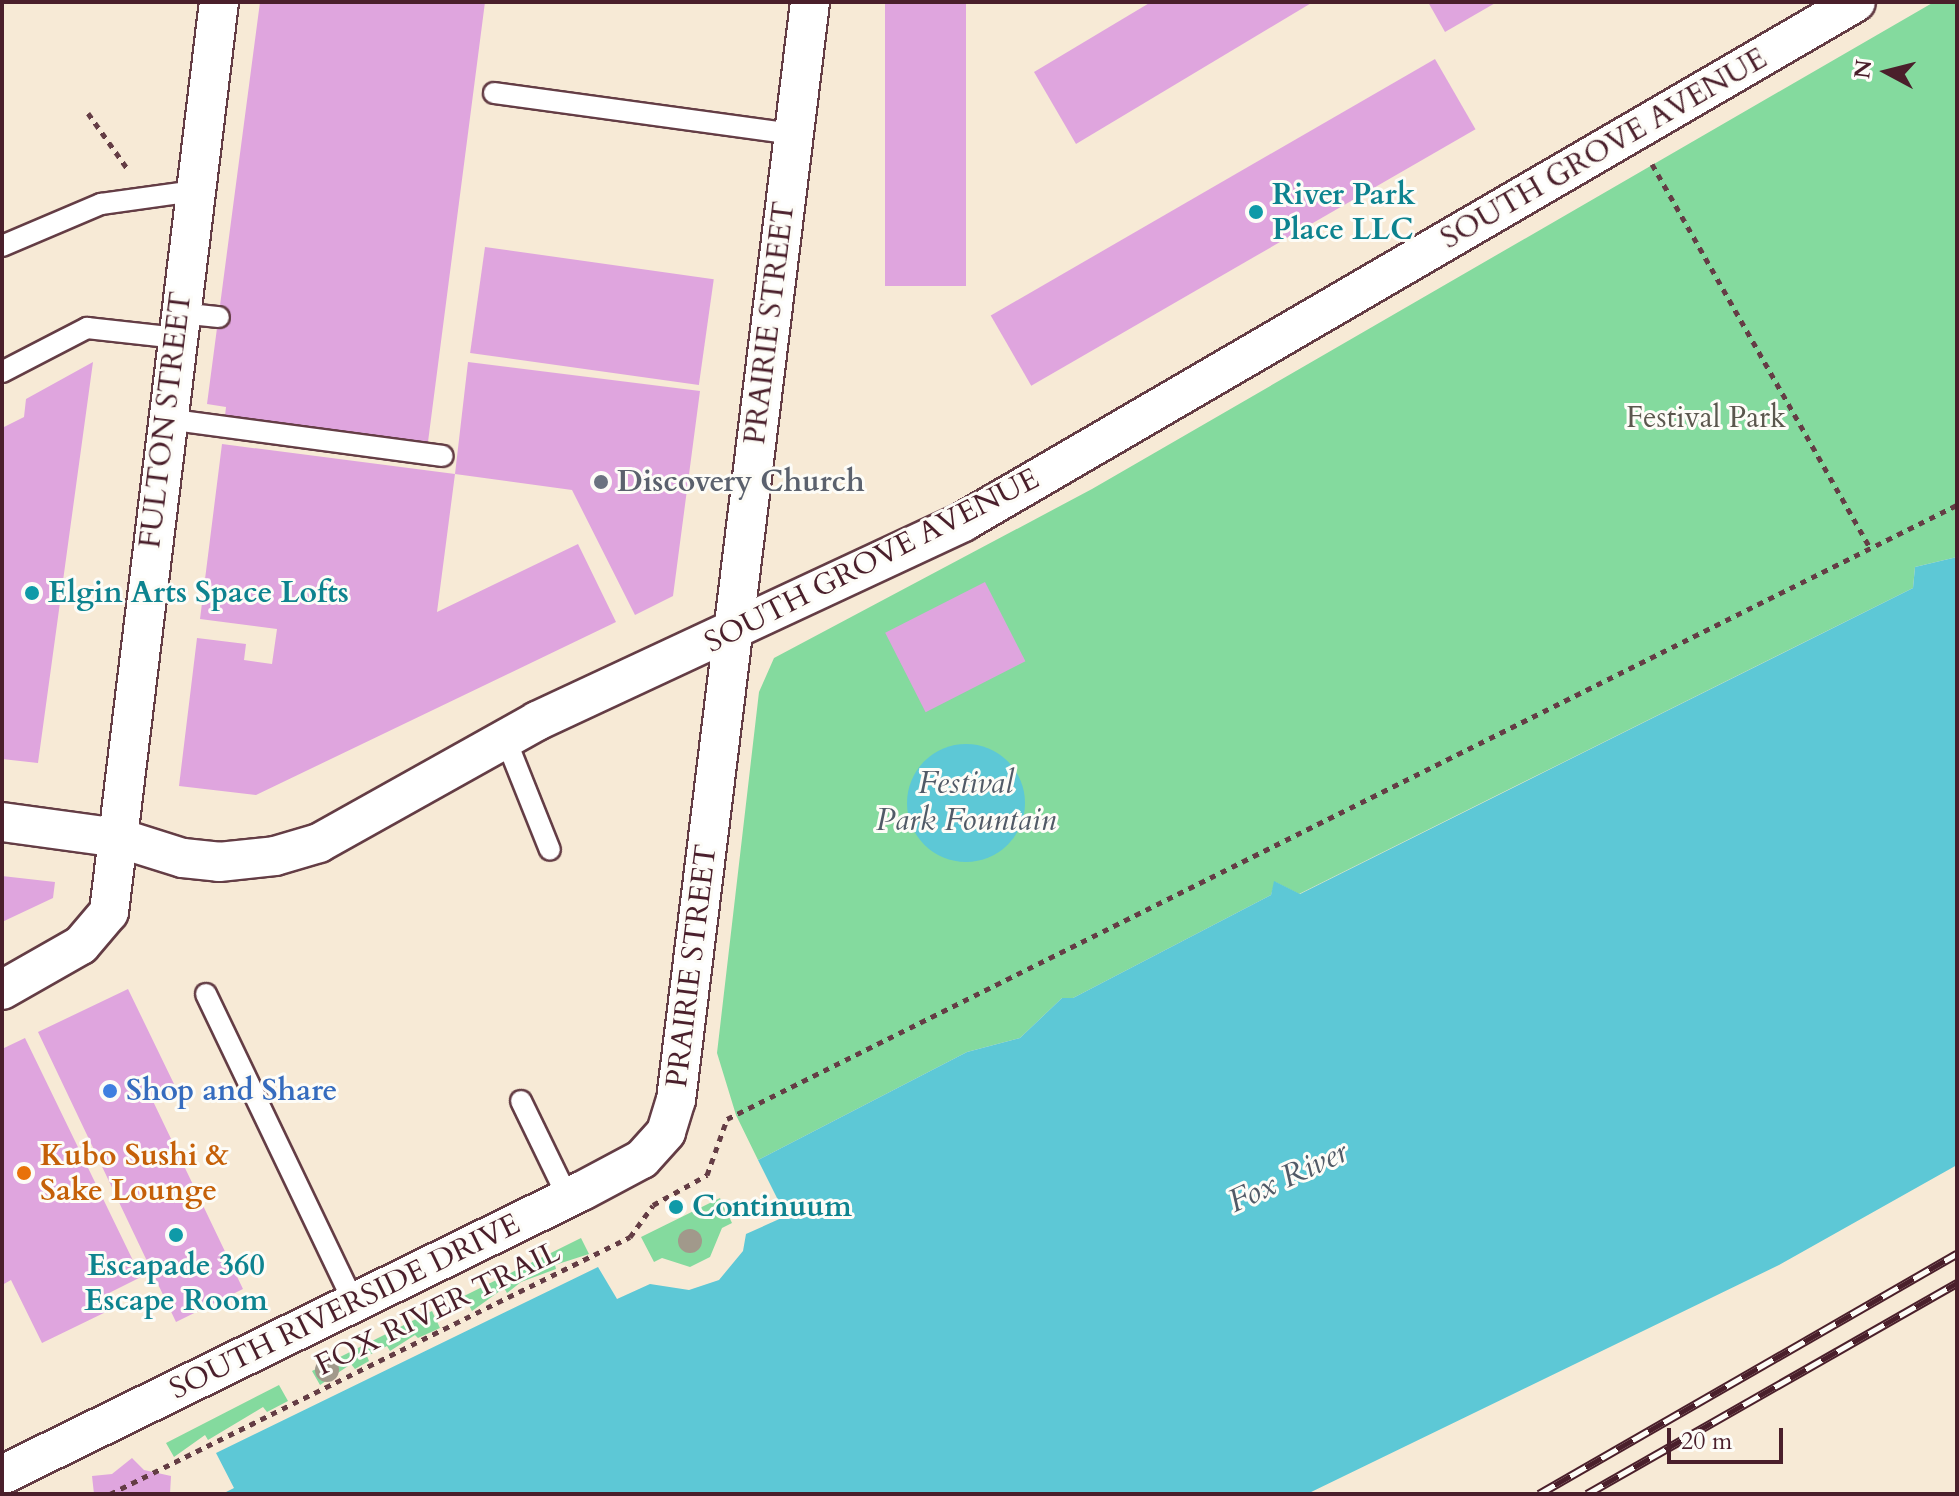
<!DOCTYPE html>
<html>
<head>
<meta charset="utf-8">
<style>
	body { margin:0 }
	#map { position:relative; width:1959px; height:1496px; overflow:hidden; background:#f7ead6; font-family:Cardo,serif }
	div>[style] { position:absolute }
	.green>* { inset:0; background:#84da9e }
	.water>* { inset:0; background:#5dc8d6 }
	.round { border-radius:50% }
	.building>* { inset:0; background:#dfa5de; transform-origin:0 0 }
	.path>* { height:5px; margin-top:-2.5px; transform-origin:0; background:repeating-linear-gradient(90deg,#643d45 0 6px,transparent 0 12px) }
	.roads { filter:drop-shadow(2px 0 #643d45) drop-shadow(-2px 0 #643d45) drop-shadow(0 2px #643d45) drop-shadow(0 -2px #643d45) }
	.service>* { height:20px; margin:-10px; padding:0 10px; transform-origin:10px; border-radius:10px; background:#fff }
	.minor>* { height:38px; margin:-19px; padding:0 19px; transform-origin:19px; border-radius:19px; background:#fff }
	.rail>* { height:9px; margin-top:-4.5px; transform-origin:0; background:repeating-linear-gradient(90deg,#fdfcf7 0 18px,#4a1f2b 0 36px); box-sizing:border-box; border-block:2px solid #4a1f2b }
	.trees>* { width:24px; height:24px; margin:-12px; border-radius:50%; background:#a1998b }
	.dots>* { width:22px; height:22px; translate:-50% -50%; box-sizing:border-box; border:4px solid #fdfcf7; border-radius:50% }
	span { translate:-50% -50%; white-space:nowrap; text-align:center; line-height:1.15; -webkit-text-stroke:6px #fdfcf7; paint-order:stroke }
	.street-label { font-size:30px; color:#4a1f2b }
	.culture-label { font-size:30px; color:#0d838f; font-weight:700 }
	.left { translate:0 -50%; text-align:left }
	.park-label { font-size:30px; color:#5b574e }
	.worship-label { font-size:30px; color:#5b616d; font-weight:700 }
	.shop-label { font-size:30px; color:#366cbe; font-weight:700 }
	.food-label { font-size:30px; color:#c56008; font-weight:700 }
	.water-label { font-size:32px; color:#515a67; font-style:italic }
	.frame { position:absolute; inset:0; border:4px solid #4a1f2b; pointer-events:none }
	.north { position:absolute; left:1847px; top:32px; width:80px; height:80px; -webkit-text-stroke:6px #fdfcf7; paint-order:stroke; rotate:277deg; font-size:22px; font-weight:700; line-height:32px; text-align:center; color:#4a1f2b }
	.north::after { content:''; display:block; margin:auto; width:28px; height:36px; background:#4a1f2b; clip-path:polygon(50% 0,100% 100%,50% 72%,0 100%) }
	.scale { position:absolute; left:1667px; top:1428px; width:116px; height:36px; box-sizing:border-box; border:4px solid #4a1f2b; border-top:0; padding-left:10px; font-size:24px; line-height:28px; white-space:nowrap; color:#4a1f2b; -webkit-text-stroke:6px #fdfcf7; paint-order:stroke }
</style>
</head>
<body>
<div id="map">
	<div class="green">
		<div style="clip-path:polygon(1934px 2px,1957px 2px,1957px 557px,1915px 567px,1913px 588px,1299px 894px,1275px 882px,1271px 895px,1073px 998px,1062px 998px,1020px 1038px,967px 1052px,758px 1160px,736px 1115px,717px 1053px,759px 692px,774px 658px,1092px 489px)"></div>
		<div style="clip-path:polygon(720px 1198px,732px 1223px,722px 1228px,710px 1257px,690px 1267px,662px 1258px,654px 1262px,641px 1237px)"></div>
		<div style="clip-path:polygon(581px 1238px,589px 1254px,555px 1265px,556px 1269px,521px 1282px,507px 1293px,504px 1288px,472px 1311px,464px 1296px)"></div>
		<div style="clip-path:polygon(432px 1311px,440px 1328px,418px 1338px,415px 1335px,390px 1351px,387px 1346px,367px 1356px,369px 1361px,355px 1369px,351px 1364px,320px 1385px,312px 1371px)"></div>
		<div style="clip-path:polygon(279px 1385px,288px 1401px,267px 1412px,263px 1407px,208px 1440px,205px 1435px,174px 1457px,166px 1443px)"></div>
	</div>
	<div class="water">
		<div style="clip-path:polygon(1957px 557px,1957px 1165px,1779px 1265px,1307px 1494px,222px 1494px,234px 1488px,216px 1453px,598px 1267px,617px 1299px,650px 1284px,689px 1290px,719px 1280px,743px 1251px,746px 1234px,786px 1216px,758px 1160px,967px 1052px,1020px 1038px,1062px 998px,1073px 998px,1271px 895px,1274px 881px,1300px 894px,1913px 588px,1915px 567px)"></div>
		<div class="round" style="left:907px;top:744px;width:118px;height:118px"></div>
	</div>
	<div class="building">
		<div style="clip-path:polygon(260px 2px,485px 2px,428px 442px,225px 416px,226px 407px,207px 404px)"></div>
		<div style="left:885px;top:2px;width:81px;height:284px"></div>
		<div style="clip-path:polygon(1151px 2px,1313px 2px,1076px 144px,1034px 72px)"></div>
		<div style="clip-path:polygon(1428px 2px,1497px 2px,1445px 32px)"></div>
		<div style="left:1435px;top:59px;width:81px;height:513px;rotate:60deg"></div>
		<div style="left:485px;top:247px;width:231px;height:107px;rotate:8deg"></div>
		<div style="clip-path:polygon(93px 362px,38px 763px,2px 759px,2px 428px,24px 417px,26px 399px)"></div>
		<div style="clip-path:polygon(468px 362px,700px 391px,673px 596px,635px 615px,572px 490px,455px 474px,437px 612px,578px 544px,616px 622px,256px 795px,179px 786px,197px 638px,246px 644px,244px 660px,272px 664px,277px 629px,200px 619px,222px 444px,455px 474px)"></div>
		<div style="left:985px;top:582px;width:89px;height:112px;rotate:63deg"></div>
		<div style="clip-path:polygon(2px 876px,55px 882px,53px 898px,2px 922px)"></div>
		<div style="clip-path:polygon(128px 989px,175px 1086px,151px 1097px,243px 1289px,176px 1322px,38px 1032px)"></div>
		<div style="clip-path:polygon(25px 1038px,141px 1277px,105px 1295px,112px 1309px,42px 1343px,11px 1280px,2px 1285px,2px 1049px)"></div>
		<div style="clip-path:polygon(132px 1458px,144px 1470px,171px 1476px,170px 1494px,94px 1494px,92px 1476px,112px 1474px)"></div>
	</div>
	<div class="path">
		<div style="left:88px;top:113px;width:71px;rotate:54.7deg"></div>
		<div style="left:1652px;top:164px;width:442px;rotate:60.4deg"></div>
		<div style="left:110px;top:1494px;width:580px;rotate:-26.3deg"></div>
		<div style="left:630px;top:1237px;width:39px;rotate:-54deg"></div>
		<div style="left:653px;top:1205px;width:62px;rotate:-29.1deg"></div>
		<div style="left:707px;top:1175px;width:59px;rotate:-70.3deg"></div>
		<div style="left:727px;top:1119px;width:1375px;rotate:-26.53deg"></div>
	</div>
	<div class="roads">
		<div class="service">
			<div style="left:494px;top:93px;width:302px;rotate:7.8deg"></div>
			<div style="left:2px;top:246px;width:108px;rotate:-23deg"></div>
			<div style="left:101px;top:204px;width:95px;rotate:-7.9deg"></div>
			<div style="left:180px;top:313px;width:39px;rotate:6deg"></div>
			<div style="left:2px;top:372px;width:96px;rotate:-27.4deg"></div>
			<div style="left:87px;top:328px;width:91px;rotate:6.3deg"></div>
			<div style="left:166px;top:419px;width:279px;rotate:7.6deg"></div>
			<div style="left:506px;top:740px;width:118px;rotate:68.2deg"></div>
			<div style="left:206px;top:994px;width:340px;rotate:64.4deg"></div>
			<div style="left:521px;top:1101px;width:108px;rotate:64.1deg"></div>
		</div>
		<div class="minor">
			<div style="left:2px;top:822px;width:118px;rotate:7.8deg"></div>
			<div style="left:119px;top:838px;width:67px;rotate:17.4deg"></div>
			<div style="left:183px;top:858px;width:36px;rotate:6deg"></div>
			<div style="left:219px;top:862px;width:56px;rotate:-6.1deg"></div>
			<div style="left:275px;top:856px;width:46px;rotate:-16.5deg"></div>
			<div style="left:319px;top:843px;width:250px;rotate:-29.2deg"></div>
			<div style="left:537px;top:721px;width:470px;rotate:-25deg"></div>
			<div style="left:963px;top:522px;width:1033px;rotate:-30.21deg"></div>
			<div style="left:2px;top:990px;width:91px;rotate:-29.7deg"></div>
			<div style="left:81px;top:945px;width:43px;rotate:-49.7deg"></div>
			<div style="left:109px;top:912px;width:917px;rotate:-83.11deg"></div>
			<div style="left:2px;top:1475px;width:646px;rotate:-26.09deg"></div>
			<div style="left:582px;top:1191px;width:68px;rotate:-28.1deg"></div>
			<div style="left:642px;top:1159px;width:36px;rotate:-48deg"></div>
			<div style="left:666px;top:1132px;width:34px;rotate:-73deg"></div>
			<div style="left:676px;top:1100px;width:1106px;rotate:-83.04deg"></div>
		</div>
	</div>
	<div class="rail">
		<div style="left:1539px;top:1494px;width:482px;rotate:-29.9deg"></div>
		<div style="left:1587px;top:1494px;width:426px;rotate:-29.7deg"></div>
	</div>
	<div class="trees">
		<div style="left:690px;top:1241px"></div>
		<div style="left:327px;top:1370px"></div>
	</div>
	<div class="dots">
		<div style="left:1256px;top:212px;background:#0f9aa8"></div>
		<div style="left:601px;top:482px;background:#6b7280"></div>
		<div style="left:32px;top:593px;background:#0f9aa8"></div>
		<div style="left:110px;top:1091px;background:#3f7fe0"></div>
		<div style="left:24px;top:1173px;background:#e8710a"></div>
		<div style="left:676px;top:1207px;background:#0f9aa8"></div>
		<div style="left:176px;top:1235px;background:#0f9aa8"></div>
	</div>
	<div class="street-label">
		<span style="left:1604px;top:149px;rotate:-30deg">SOUTH GROVE AVENUE</span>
		<span style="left:770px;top:323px;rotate:-83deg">PRAIRIE STREET</span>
		<span style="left:166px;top:420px;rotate:-83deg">FULTON STREET</span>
		<span style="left:872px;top:561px;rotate:-27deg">SOUTH GROVE AVENUE</span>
		<span style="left:692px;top:966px;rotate:-83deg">PRAIRIE STREET</span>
		<span style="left:345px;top:1307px;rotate:-26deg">SOUTH RIVERSIDE DRIVE</span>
		<span style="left:438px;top:1309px;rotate:-26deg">FOX RIVER TRAIL</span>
	</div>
	<div class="culture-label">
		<span class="left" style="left:1272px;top:212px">River Park<br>Place LLC</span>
		<span class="left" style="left:48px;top:593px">Elgin Arts Space Lofts</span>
		<span class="left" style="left:692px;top:1207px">Continuum</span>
		<span style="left:176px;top:1283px">Escapade 360<br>Escape Room</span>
	</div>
	<div class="park-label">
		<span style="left:1706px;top:418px">Festival Park</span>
	</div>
	<div class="worship-label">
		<span class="left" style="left:617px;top:482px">Discovery Church</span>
	</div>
	<div class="shop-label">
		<span class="left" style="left:126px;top:1091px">Shop and Share</span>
	</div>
	<div class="food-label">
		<span class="left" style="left:40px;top:1173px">Kubo Sushi &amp;<br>Sake Lounge</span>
	</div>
	<div class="water-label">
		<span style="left:966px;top:802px">Festival<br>Park Fountain</span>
		<span style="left:1288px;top:1177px;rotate:-25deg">Fox River</span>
	</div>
	<div class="frame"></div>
	<div class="north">N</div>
	<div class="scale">20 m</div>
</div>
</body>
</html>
